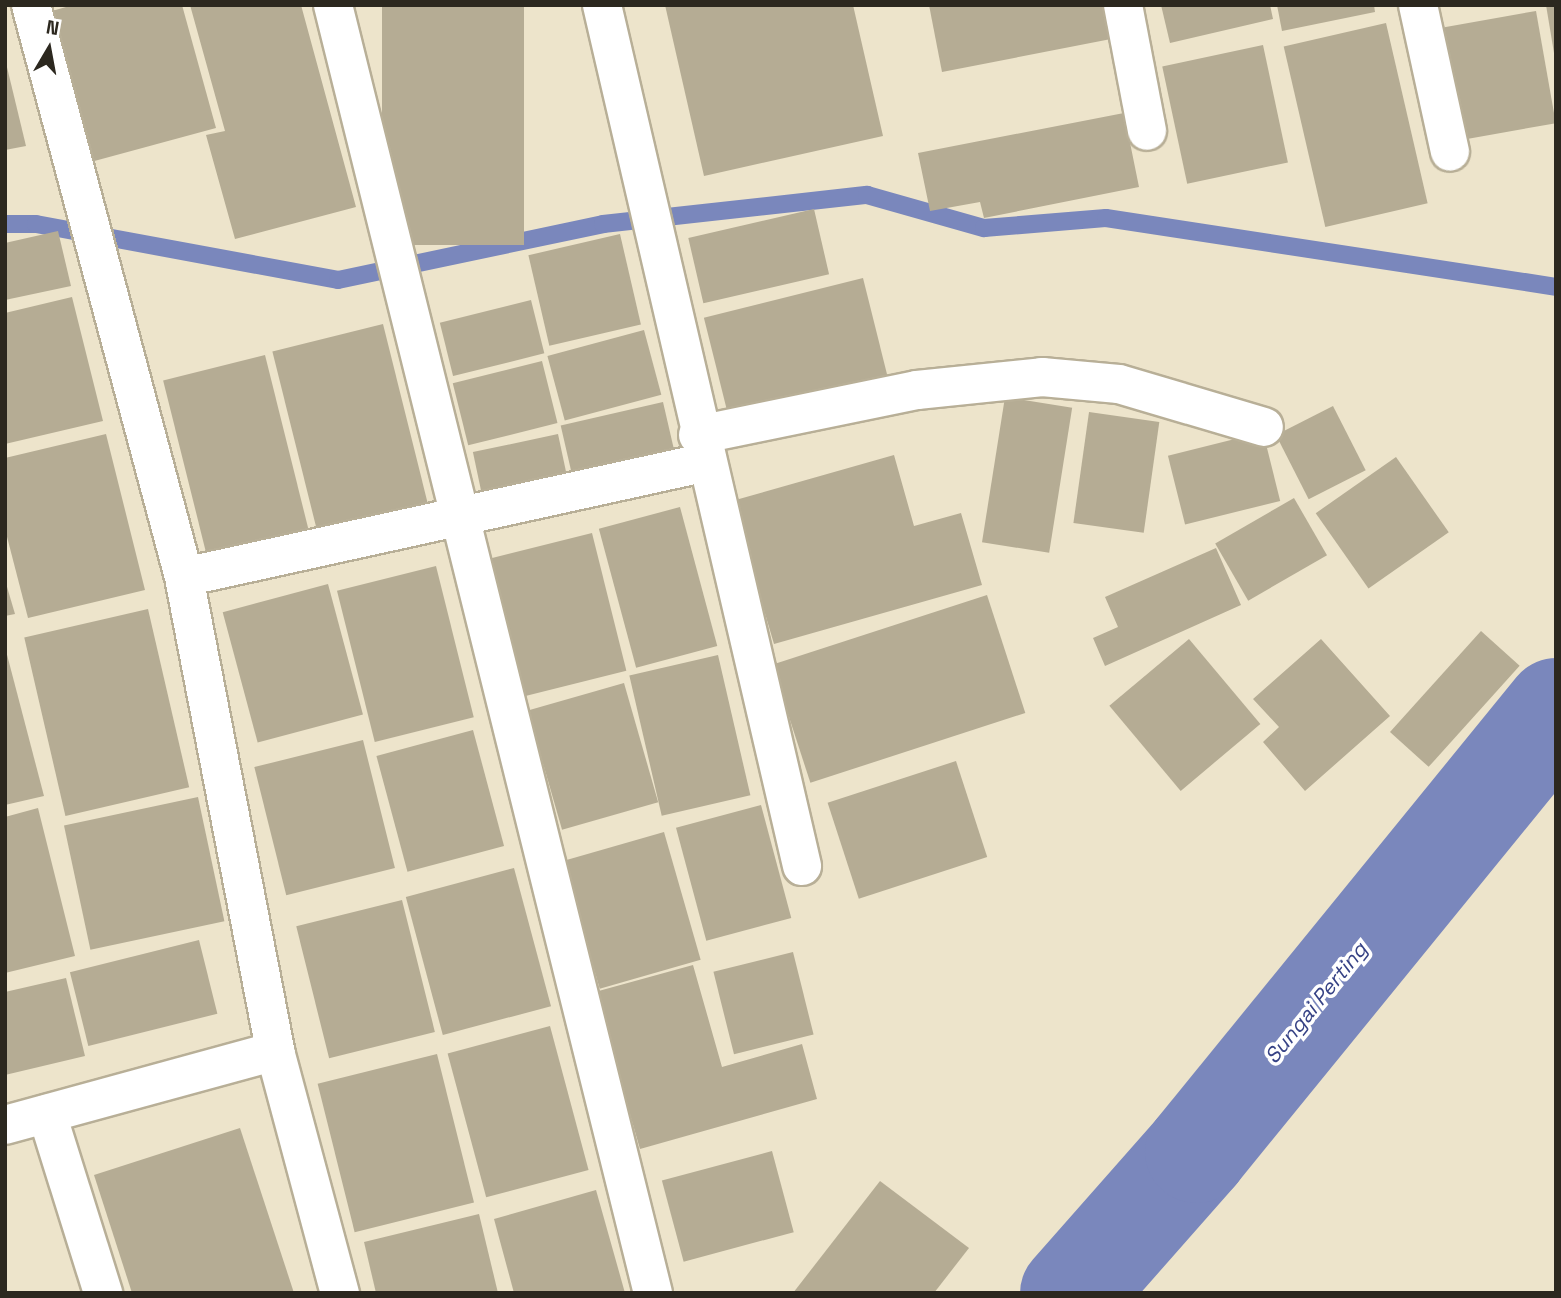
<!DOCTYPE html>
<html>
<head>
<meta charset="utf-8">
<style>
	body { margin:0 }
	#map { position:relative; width:1561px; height:1298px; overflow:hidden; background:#ede4cb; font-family:"Space Grotesk",sans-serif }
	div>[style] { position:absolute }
	.stream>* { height:18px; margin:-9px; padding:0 9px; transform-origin:9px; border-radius:9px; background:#7a87bc }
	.river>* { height:103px; margin:-51.5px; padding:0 51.5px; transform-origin:51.5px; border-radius:51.5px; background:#7a87bc }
	.building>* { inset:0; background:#b5ac94; transform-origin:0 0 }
	.roads { filter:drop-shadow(2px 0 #b8af97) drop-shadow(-2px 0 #b8af97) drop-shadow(0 2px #b8af97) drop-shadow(0 -2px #b8af97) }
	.minor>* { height:38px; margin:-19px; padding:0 19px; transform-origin:19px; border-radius:19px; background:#fff }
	span { translate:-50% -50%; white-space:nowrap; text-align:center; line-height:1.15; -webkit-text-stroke:7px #fff; paint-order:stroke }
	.water-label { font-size:21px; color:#364285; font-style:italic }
	.frame { position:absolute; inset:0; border:7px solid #2c281f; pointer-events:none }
	.north { position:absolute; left:14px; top:14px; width:70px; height:70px; -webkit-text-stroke:5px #fff; paint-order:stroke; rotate:10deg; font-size:19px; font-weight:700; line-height:28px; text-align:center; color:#2c281f }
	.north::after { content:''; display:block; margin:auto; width:24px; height:32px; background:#2c281f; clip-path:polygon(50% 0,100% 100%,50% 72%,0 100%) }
</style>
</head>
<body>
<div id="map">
	<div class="stream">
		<div style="left:5px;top:224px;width:31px"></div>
		<div style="left:36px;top:224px;width:307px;rotate:10.5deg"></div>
		<div style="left:338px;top:280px;width:271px;rotate:-11.9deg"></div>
		<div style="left:603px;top:224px;width:266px;rotate:-6.3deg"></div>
		<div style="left:867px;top:195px;width:122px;rotate:15.8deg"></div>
		<div style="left:984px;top:228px;width:122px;rotate:-4.7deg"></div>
		<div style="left:1106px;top:218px;width:455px;rotate:8.7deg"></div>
	</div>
	<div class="river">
		<div style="left:1071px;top:1293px;width:189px;rotate:-48.6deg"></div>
		<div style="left:1196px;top:1151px;width:570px;rotate:-50.84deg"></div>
	</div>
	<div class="building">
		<div style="clip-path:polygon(73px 5px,182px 5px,216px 128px,87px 163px,45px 13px)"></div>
		<div style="clip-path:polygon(190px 5px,301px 5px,356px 207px,235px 239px,206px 135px,225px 131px)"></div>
		<div style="left:382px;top:5px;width:142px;height:240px"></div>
		<div style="clip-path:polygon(665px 5px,853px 5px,883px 136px,704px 176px)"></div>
		<div style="clip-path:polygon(929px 5px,1105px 5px,1111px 39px,942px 72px)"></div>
		<div style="clip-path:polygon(1161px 5px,1270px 5px,1273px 19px,1170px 43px)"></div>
		<div style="clip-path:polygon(1277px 5px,1374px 5px,1375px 12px,1282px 31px)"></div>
		<div style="clip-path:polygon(1546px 5px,1556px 5px,1556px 53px,1554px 53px)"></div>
		<div style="left:1536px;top:11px;width:114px;height:93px;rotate:80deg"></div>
		<div style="left:1386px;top:23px;width:185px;height:105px;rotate:77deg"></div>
		<div style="left:1263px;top:45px;width:120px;height:103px;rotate:78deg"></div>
		<div style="clip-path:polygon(6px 63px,26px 146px,5px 150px,5px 64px)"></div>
		<div style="clip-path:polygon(1124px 113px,1139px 187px,984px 218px,980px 202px,930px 211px,918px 153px)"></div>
		<div style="left:814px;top:209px;width:67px;height:129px;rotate:77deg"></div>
		<div style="clip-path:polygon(58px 231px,71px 286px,5px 300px,5px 243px)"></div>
		<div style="left:620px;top:234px;width:93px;height:94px;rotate:77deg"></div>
		<div style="left:863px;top:278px;width:106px;height:164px;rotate:76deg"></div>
		<div style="clip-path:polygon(72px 297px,103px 421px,5px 444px,5px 313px)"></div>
		<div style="left:531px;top:300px;width:55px;height:94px;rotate:76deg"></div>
		<div style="left:383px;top:324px;width:191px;height:114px;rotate:76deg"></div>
		<div style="left:644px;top:330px;width:67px;height:100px;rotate:75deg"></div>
		<div style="left:265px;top:355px;width:186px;height:105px;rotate:76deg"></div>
		<div style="left:542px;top:361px;width:64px;height:92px;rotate:76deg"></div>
		<div style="left:1005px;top:397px;width:68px;height:147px;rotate:9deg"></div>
		<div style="left:663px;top:402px;width:57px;height:105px;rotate:77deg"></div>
		<div style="left:1333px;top:406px;width:72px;height:64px;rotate:63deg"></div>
		<div style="left:1089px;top:412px;width:71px;height:112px;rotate:8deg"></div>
		<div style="left:1263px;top:432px;width:71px;height:98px;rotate:76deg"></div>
		<div style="clip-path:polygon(106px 434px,145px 590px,28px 618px,5px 529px,5px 458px)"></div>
		<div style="left:558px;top:434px;width:44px;height:87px;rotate:78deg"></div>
		<div style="clip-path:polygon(894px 455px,914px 526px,961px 513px,982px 585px,774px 644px,732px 501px)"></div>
		<div style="left:1396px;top:457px;width:92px;height:98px;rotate:55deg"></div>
		<div style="left:1294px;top:498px;width:66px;height:91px;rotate:60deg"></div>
		<div style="left:680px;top:507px;width:144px;height:84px;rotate:75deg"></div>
		<div style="left:592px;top:533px;width:142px;height:106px;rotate:76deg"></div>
		<div style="clip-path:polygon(1216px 548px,1241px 605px,1105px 666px,1093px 638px,1118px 627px,1105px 597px)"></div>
		<div style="left:436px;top:566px;width:156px;height:102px;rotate:76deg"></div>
		<div style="clip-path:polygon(5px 580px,15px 614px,5px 616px)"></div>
		<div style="left:328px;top:584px;width:135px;height:109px;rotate:75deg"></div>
		<div style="left:987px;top:595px;width:124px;height:226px;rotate:72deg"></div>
		<div style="left:148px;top:609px;width:183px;height:127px;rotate:77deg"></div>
		<div style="left:1481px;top:631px;width:52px;height:136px;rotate:42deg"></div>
		<div style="left:1189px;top:639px;width:111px;height:104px;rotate:50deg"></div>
		<div style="clip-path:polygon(1321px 639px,1390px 716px,1305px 791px,1263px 742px,1279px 727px,1253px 699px)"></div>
		<div style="clip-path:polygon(5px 647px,44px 796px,5px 805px)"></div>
		<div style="left:718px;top:655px;width:144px;height:91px;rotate:77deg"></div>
		<div style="left:624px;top:683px;width:124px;height:100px;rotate:74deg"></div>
		<div style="left:473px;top:730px;width:120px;height:100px;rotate:75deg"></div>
		<div style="left:363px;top:740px;width:132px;height:112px;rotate:76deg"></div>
		<div style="left:956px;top:761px;width:101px;height:135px;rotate:72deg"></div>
		<div style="left:198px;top:797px;width:127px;height:137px;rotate:78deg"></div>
		<div style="left:761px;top:805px;width:117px;height:88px;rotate:75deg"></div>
		<div style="clip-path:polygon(38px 808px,75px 956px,5px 973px,5px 817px)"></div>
		<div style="left:664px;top:832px;width:133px;height:105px;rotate:74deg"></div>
		<div style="left:514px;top:868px;width:143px;height:112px;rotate:75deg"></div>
		<div style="left:402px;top:900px;width:136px;height:109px;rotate:76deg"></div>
		<div style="left:199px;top:940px;width:76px;height:133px;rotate:76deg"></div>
		<div style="left:793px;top:952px;width:85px;height:82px;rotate:76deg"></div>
		<div style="clip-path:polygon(693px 965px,722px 1067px,802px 1044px,817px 1099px,640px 1149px,595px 992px)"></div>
		<div style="clip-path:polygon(66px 978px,85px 1056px,5px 1075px,5px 992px)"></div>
		<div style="left:550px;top:1026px;width:149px;height:106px;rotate:75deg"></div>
		<div style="left:437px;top:1054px;width:153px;height:123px;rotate:76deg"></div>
		<div style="clip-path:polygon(240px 1128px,294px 1293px,132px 1293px,94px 1175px)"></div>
		<div style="left:772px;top:1151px;width:84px;height:114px;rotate:75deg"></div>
		<div style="clip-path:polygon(880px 1181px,969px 1248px,934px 1293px,793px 1293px)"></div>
		<div style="clip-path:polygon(596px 1190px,625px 1293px,514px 1293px,494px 1219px)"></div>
		<div style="clip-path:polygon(479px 1214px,498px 1293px,376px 1293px,364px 1242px)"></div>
	</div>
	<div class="roads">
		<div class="minor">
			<div style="left:31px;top:5px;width:592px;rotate:75.02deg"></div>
			<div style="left:184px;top:577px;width:483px;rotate:79.1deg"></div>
			<div style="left:275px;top:1051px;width:251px;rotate:75deg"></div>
			<div style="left:333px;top:5px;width:1327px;rotate:76.05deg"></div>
			<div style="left:602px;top:5px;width:884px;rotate:76.92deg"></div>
			<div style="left:1123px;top:5px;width:128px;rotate:79.2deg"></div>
			<div style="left:1418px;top:5px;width:150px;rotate:77.7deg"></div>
			<div style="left:698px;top:435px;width:224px;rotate:-11.6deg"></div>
			<div style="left:917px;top:390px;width:126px;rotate:-5.9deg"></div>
			<div style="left:1042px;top:377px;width:77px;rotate:5.2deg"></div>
			<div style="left:1119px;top:384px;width:151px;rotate:16.5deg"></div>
			<div style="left:184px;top:577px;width:535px;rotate:-12.4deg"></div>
			<div style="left:47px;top:1114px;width:188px;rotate:72.6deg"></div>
			<div style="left:5px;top:1125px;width:280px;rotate:-15.3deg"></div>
		</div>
	</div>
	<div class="water-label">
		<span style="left:1316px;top:1003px;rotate:-51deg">Sungai Perting</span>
	</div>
	<div class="frame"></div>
	<div class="north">N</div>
</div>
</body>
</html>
